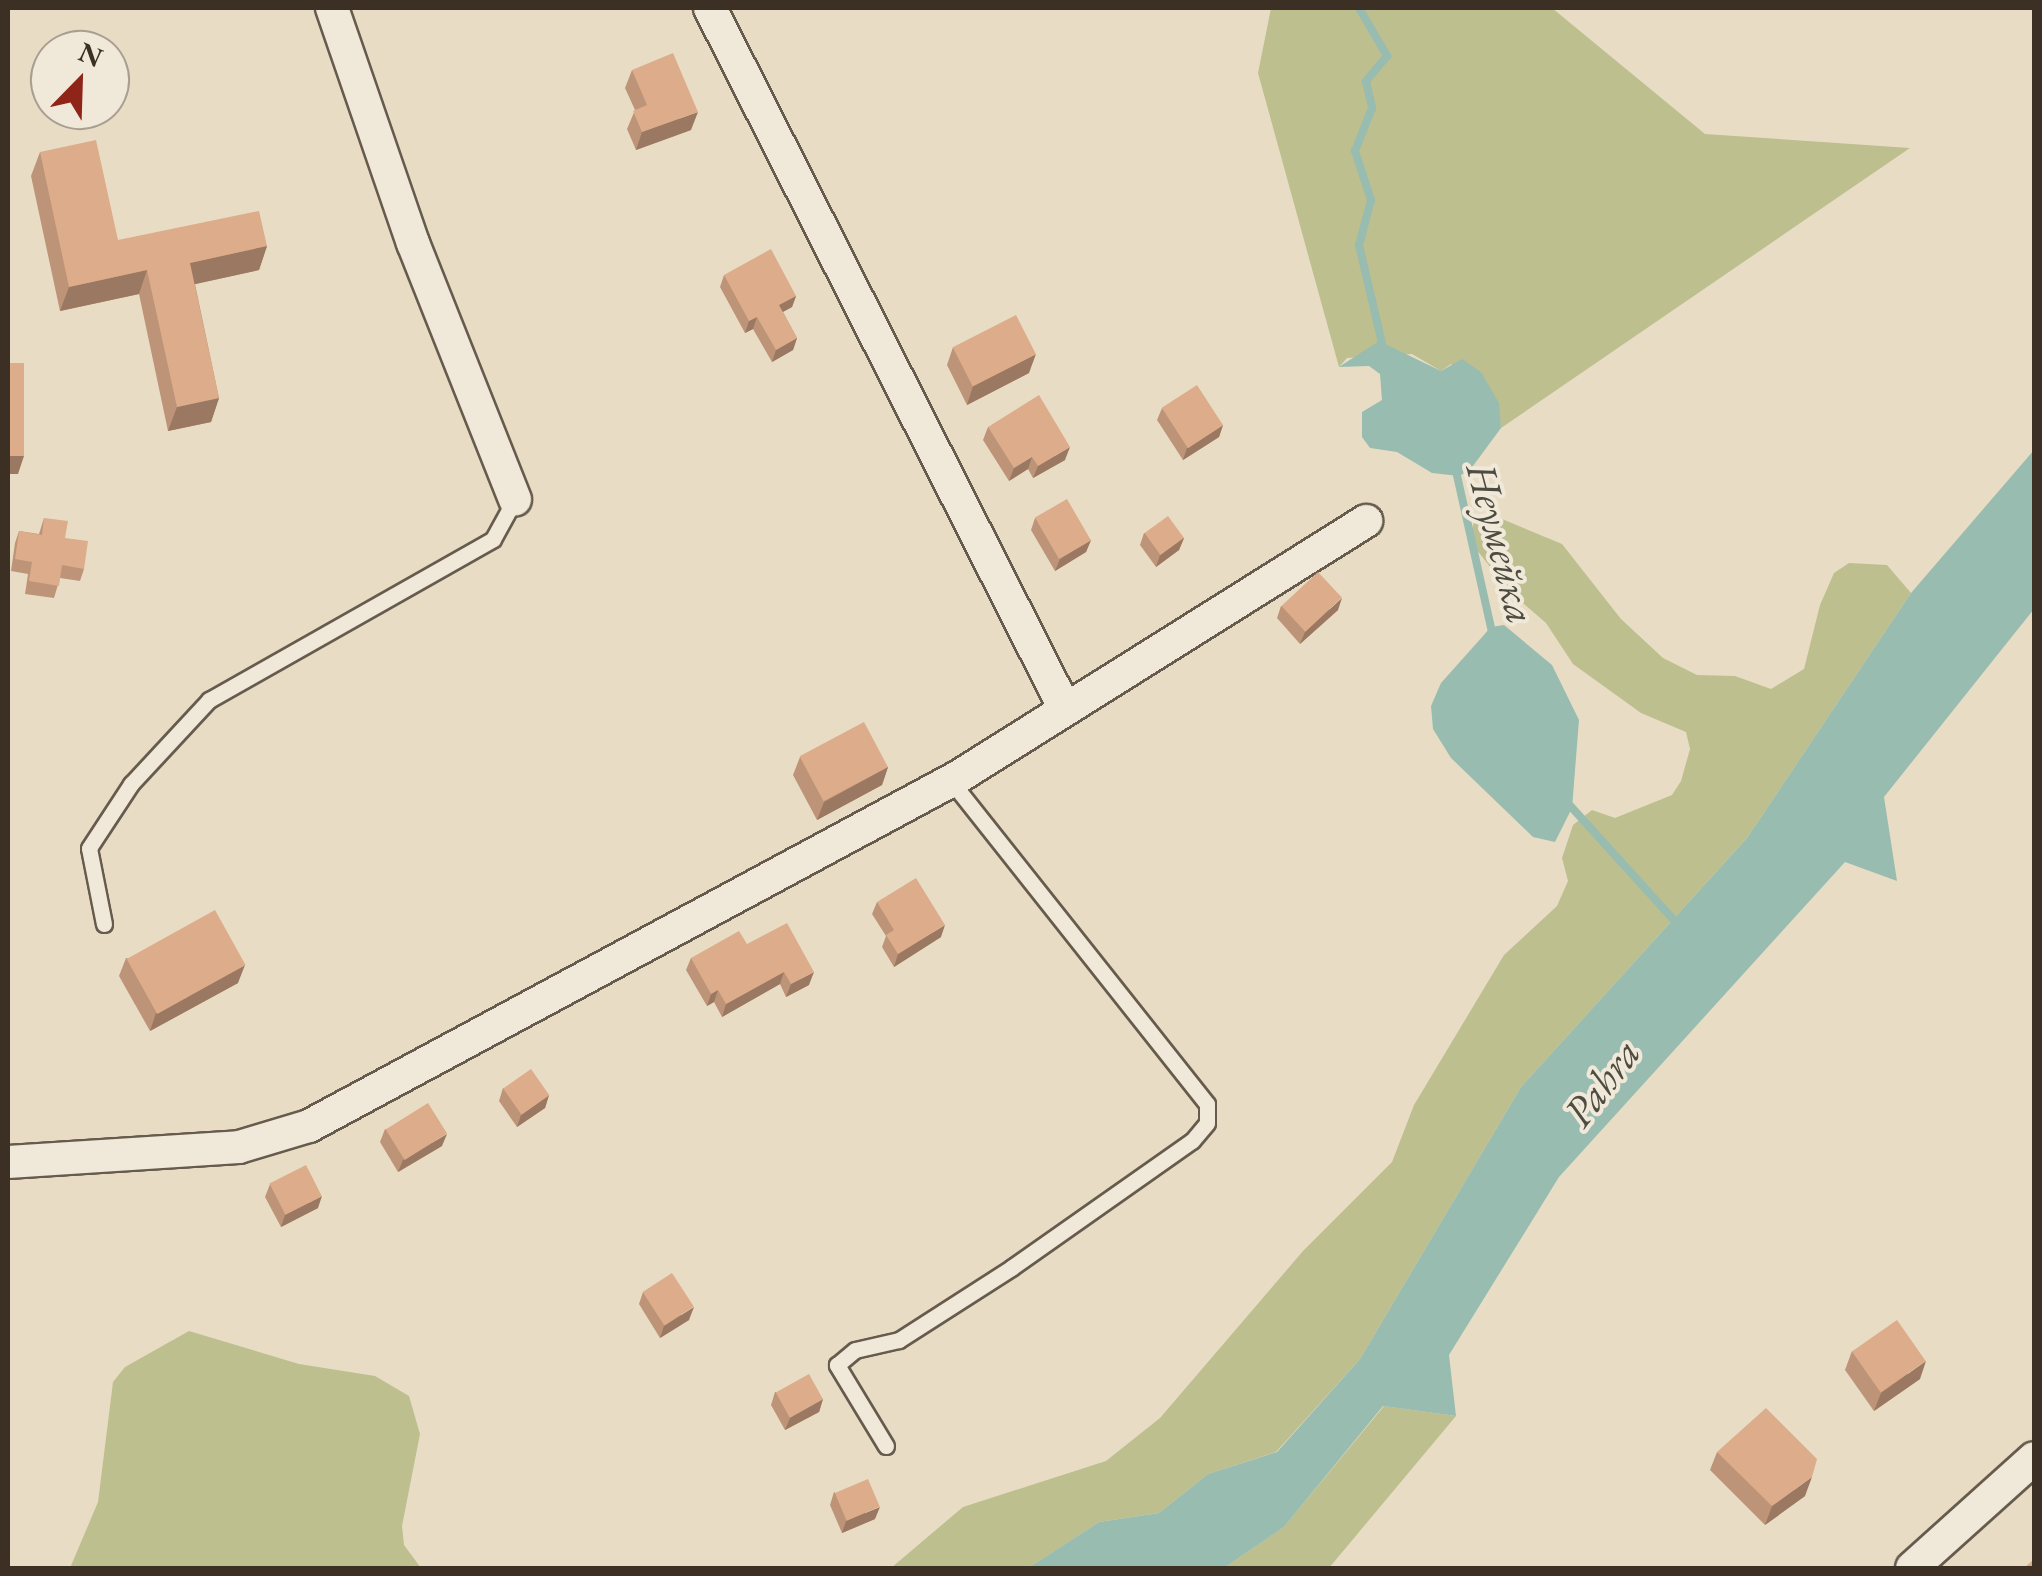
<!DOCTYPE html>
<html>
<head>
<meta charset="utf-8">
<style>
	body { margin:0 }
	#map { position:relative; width:2042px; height:1576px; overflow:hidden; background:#e8ddc4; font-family:"EB Garamond",serif }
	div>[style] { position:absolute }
	.green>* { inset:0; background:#bdbf8f }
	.water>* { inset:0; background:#98bcb0 }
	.stream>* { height:8px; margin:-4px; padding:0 4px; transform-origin:4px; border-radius:4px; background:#98bcb0 }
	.roads { filter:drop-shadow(2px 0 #675b4d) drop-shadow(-2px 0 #675b4d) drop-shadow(0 2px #675b4d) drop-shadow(0 -2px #675b4d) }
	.lane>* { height:15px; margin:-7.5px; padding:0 7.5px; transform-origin:7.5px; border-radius:7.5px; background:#f0e9d9 }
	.street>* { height:32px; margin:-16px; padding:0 16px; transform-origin:16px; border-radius:16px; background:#f0e9d9 }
	.wall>* { inset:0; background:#bd9478 }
	.shaded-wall>* { inset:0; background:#9a7861 }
	.building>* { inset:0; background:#dcac8b; transform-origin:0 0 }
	span { translate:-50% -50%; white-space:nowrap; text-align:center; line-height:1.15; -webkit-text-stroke:8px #f0e9d9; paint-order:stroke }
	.water-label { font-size:42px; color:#4e4c41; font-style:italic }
	.frame { position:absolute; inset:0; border:10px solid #3c3025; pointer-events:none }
	.north { position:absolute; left:30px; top:30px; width:100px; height:100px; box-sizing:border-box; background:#f0e9d9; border:2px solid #a89f91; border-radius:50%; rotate:23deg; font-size:28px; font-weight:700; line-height:40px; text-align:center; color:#3c3025 }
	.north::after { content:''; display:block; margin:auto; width:35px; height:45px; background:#8f2418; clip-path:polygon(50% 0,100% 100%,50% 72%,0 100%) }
</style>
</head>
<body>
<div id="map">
	<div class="green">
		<div style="clip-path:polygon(1271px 8px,1552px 8px,1705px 134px,1910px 148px,1501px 428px,1498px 403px,1451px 364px,1441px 371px,1412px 354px,1347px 358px,1339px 367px,1258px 73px)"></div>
		<div style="clip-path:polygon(1490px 514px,1562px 544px,1621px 619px,1663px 658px,1697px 675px,1735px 676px,1771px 689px,1804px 669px,1820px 605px,1834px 573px,1849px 563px,1887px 565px,1911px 593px,1747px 838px,1521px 1087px,1360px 1359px,1276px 1452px,1208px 1474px,1159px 1513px,1099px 1522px,1028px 1568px,891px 1568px,963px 1507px,1106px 1461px,1160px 1418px,1303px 1251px,1392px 1162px,1414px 1105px,1504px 955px,1557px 906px,1568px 881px,1562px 858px,1573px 825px,1592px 810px,1615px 818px,1672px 795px,1681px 781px,1690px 749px,1686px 732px,1641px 713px,1573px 664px,1546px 623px,1509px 591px,1469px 540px,1474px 522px)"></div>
		<div style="clip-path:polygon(189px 1331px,299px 1364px,375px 1376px,409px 1396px,420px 1434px,402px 1526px,404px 1545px,421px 1568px,70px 1568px,98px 1502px,113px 1382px,125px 1367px)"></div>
		<div style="clip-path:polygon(1384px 1406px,1456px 1416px,1329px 1568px,1224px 1568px,1284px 1527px)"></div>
	</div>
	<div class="water">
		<div style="clip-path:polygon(1379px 341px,1441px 371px,1462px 359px,1481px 372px,1499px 403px,1501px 428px,1470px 470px,1459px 476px,1432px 473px,1397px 452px,1370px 448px,1362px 437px,1362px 412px,1382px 400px,1380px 374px,1369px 366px,1339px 367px)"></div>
		<div style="clip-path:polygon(2034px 450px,2034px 609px,1884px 797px,1897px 881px,1845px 862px,1559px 1177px,1449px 1355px,1456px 1416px,1383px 1406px,1284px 1527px,1224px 1568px,1028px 1568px,1099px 1522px,1159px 1513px,1208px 1474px,1277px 1452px,1360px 1359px,1521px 1087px,1747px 838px,1911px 593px)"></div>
		<div style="clip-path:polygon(1504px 625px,1552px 665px,1579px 720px,1572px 808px,1555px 842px,1533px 837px,1451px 758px,1433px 729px,1431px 706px,1441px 683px,1491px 627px)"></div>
	</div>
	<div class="stream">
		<div style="left:1359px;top:8px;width:56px;rotate:59.7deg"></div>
		<div style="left:1387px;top:56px;width:33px;rotate:130deg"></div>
		<div style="left:1366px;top:81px;width:28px;rotate:77deg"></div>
		<div style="left:1372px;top:108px;width:46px;rotate:111.6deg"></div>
		<div style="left:1355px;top:151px;width:52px;rotate:71.9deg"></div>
		<div style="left:1371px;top:200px;width:47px;rotate:104.9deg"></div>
		<div style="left:1359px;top:245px;width:105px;rotate:76.8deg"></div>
		<div style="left:1456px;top:471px;width:165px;rotate:77.4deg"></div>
		<div style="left:1565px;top:800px;width:171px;rotate:47.8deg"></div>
	</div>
	<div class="roads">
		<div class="lane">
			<div style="left:104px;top:924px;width:77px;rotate:-101.2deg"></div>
			<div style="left:89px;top:848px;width:77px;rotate:-56.7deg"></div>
			<div style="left:131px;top:784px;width:115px;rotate:-47.1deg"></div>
			<div style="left:209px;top:700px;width:326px;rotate:-29.5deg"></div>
			<div style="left:493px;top:539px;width:46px;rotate:-61.2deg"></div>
			<div style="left:886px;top:1446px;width:95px;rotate:-121.2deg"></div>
			<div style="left:837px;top:1365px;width:23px;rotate:-40deg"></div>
			<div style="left:855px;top:1350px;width:45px;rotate:-12.8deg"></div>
			<div style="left:899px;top:1340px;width:133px;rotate:-32.7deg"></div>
			<div style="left:1011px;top:1268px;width:221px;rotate:-35.1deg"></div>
			<div style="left:1192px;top:1141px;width:23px;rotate:-50deg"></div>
			<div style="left:1207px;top:1123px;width:19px;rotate:-90deg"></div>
			<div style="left:1207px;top:1104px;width:412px;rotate:-128.4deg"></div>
		</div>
		<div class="street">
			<div style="left:332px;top:8px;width:249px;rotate:71deg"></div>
			<div style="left:413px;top:243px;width:276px;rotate:68.3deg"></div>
			<div style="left:710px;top:8px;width:786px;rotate:63.14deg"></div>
			<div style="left:8px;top:1162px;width:231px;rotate:-3.7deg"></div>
			<div style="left:239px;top:1147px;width:73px;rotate:-16.7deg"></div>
			<div style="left:309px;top:1126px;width:737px;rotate:-28.27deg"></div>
			<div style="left:958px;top:777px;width:482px;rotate:-32.1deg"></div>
			<div style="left:1912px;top:1568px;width:164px;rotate:-42deg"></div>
		</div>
	</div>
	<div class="wall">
		<div style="clip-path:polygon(632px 70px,691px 130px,636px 150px,627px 129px,635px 110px,625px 88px)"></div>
		<div style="clip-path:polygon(40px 152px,118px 240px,267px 246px,259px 270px,195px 284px,219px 398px,211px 422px,168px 431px,139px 294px,60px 311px,31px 176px)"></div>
		<div style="clip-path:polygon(724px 275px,796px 296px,792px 307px,783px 312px,797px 338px,793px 350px,772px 362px,753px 329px,745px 333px,720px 287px)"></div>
		<div style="clip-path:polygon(953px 347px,1029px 373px,967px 405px,947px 365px)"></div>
		<div style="clip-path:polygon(1162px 408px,1223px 425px,1219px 437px,1183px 460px,1157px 420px)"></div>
		<div style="clip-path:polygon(988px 427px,1065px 460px,1033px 478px,1028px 469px,1009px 481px,983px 440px)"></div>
		<div style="clip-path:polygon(44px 518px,65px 538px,84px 569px,80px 581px,60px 578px,54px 598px,25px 594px,28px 574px,11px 571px,15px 543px,19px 531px,39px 534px)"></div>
		<div style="clip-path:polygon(1035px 518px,1091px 540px,1086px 552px,1055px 571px,1031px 530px)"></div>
		<div style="clip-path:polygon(1144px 533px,1184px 538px,1179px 550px,1156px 567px,1140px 545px)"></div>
		<div style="clip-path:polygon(1281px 606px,1338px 610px,1300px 644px,1277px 618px)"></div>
		<div style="clip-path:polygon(800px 757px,888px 767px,882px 785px,817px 820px,793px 775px)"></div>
		<div style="clip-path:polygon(877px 902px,941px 937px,894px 967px,882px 947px,886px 936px,872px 914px)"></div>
		<div style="clip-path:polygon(747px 944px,809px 985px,786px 997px,780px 984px,722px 1017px,714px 1002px,707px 1006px,686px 970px,691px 958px)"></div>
		<div style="clip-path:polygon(126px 958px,238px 983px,150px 1031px,119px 976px)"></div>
		<div style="clip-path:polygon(503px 1088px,549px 1095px,545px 1108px,517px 1127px,499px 1101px)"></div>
		<div style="clip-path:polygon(385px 1129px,442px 1146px,398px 1172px,380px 1142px)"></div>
		<div style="clip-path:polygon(270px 1184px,318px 1208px,281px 1227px,265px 1197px)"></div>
		<div style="clip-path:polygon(643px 1292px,689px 1320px,660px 1338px,639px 1304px)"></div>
		<div style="clip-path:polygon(1852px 1351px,1920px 1379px,1874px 1411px,1845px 1370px)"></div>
		<div style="clip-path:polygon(775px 1392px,823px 1399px,819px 1412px,785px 1430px,771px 1405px)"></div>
		<div style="clip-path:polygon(1717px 1452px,1805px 1496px,1765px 1525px,1710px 1470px)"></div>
		<div style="clip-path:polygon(834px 1492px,875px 1519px,842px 1533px,830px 1505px)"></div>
	</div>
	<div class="shaded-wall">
		<div style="clip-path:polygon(698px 112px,691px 130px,636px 150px,642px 132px)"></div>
		<div style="clip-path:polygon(267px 246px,259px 270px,182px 287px,190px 263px)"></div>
		<div style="clip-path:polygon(147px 270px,139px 294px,60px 311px,69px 287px)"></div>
		<div style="clip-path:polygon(796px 296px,792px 307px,775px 316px,779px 305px)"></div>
		<div style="clip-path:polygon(757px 317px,753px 329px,745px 333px,749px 321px)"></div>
		<div style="clip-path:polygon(797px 338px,793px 350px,772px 362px,776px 350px)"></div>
		<div style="clip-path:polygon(1036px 354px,1029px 373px,967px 405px,973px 386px)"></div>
		<div style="clip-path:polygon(219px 398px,211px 422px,168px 431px,177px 407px)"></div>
		<div style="clip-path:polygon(1223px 425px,1219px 437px,1183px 460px,1187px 448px)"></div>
		<div style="clip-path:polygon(1070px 447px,1065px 460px,1033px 478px,1038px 466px)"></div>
		<div style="clip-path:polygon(8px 456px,24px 456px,18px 474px,8px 474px)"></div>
		<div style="clip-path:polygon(1032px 457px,1028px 469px,1009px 481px,1014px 468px)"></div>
		<div style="clip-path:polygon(1184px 538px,1179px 550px,1156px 567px,1160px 555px)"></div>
		<div style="clip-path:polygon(1091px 540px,1086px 552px,1055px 571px,1060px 559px)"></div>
		<div style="clip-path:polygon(1342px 598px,1338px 610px,1300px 644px,1305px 632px)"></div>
		<div style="clip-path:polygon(888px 767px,882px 785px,817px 820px,824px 802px)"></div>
		<div style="clip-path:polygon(945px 925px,941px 937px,894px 967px,898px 954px)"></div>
		<div style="clip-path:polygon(245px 965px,238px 983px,150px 1031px,156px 1013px)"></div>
		<div style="clip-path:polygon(784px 972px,780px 984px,722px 1017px,726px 1004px)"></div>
		<div style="clip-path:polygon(814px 972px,809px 985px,786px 997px,791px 984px)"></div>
		<div style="clip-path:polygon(718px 990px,714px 1002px,707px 1006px,711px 994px)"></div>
		<div style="clip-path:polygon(549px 1095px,545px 1108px,517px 1127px,521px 1115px)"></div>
		<div style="clip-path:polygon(447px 1134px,442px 1146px,398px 1172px,403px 1160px)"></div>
		<div style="clip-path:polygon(322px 1196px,318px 1208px,281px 1227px,285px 1215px)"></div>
		<div style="clip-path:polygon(694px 1307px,689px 1320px,660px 1338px,664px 1326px)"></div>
		<div style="clip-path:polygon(1926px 1361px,1920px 1379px,1874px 1411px,1881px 1393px)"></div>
		<div style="clip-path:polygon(823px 1399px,819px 1412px,785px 1430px,790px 1418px)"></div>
		<div style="clip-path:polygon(1812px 1477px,1805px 1496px,1765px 1525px,1772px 1506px)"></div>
		<div style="clip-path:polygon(880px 1507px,875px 1519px,842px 1533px,846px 1521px)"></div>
	</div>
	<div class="building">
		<div style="clip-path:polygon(673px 53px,698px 112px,642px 132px,633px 111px,647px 105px,632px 70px)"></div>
		<div style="clip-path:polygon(96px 140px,118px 240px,259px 211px,267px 246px,190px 263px,219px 398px,177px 407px,147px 270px,69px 287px,40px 152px)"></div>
		<div style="clip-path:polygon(771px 249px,796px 296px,779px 305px,797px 338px,776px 350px,757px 317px,749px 321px,724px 275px)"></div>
		<div style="left:1016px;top:315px;width:44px;height:71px;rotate:63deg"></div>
		<div style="left:8px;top:363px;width:16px;height:93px"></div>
		<div style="left:1197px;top:385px;width:48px;height:42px;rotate:57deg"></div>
		<div style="clip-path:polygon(1039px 395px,1070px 447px,1038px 466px,1032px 457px,1014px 468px,988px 427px)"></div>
		<div style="left:1067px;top:499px;width:48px;height:37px;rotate:60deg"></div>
		<div style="left:1168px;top:516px;width:27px;height:29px;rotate:54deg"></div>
		<div style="clip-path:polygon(44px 518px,68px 521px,65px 538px,88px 541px,84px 569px,62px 565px,59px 586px,29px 581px,32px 562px,15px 559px,19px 531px,42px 535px)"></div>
		<div style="left:1318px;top:572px;width:35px;height:50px;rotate:47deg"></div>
		<div style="left:864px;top:722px;width:51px;height:73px;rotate:62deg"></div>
		<div style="clip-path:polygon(916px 878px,945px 925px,898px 954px,886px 935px,894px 930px,877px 902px)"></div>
		<div style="left:215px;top:910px;width:63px;height:101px;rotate:61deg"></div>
		<div style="clip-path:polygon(787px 923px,814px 972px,791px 984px,784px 972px,726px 1004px,718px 990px,711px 994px,691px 958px,739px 931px,747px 944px)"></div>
		<div style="left:531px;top:1069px;width:32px;height:34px;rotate:55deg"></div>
		<div style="left:428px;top:1103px;width:36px;height:50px;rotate:58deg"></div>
		<div style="left:306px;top:1165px;width:35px;height:41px;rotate:63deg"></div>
		<div style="left:672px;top:1273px;width:40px;height:35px;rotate:57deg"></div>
		<div style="left:1897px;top:1320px;width:50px;height:55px;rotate:55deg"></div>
		<div style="left:809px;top:1374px;width:29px;height:38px;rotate:61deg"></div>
		<div style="clip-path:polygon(1766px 1408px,1817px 1459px,1812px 1477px,1772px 1506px,1717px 1452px)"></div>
		<div style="left:868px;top:1479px;width:30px;height:36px;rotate:67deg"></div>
		<div style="clip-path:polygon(2034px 1559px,2034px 1568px,2024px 1568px)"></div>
	</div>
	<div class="water-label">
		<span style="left:1501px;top:543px;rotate:75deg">Неумейка</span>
		<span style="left:1602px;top:1083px;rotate:-53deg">Pahra</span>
	</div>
	<div class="frame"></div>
	<div class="north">N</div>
</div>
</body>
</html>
